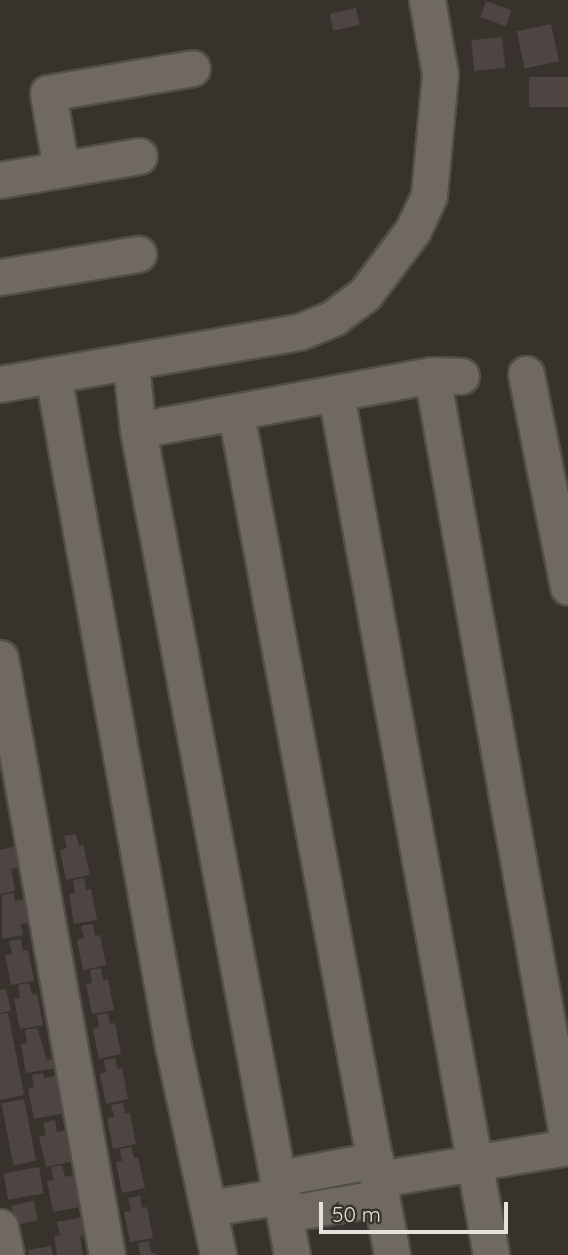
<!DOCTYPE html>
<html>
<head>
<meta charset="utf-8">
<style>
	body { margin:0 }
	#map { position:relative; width:568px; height:1255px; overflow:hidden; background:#38322c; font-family:Quicksand,sans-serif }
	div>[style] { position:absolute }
	.building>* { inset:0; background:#4e4543; transform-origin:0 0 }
	.roads { filter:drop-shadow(2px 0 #524e49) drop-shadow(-2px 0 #524e49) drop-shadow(0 2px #524e49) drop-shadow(0 -2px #524e49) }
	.minor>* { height:35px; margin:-17.5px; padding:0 17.5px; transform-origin:17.5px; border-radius:17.5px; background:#6f6962 }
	span { translate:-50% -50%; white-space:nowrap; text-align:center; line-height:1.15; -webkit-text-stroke:5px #38322c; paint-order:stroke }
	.scale { position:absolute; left:319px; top:1202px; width:189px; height:32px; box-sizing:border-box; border:4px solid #e5e2de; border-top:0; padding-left:9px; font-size:21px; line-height:24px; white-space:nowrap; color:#e5e2de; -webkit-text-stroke:5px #38322c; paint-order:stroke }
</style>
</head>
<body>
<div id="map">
	<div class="building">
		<div style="left:486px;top:1px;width:27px;height:17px;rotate:20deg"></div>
		<div style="left:356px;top:8px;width:17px;height:27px;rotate:77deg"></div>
		<div style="left:551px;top:24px;width:38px;height:35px;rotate:78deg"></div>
		<div style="left:502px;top:37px;width:31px;height:31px;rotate:84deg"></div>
		<div style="left:568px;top:77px;width:30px;height:39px;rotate:90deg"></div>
		<div style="clip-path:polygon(76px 834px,79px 846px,83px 844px,90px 875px,66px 880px,60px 850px,67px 848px,64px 836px)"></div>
		<div style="clip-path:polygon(22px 845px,26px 866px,11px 869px,15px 891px,0 894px,0 850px)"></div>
		<div style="clip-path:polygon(84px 878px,86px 890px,91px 889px,97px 920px,74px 924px,69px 894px,75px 893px,73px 880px)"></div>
		<div style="clip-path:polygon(14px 893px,15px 901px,33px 898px,37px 922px,21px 924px,23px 935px,2px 939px,2px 895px)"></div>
		<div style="clip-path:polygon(93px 924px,95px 936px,100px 935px,106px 965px,83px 970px,77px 940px,84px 938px,81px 926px)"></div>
		<div style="clip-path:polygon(21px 939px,23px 951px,28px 950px,34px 981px,11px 985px,5px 955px,12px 954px,9px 941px)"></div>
		<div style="clip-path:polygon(101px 968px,103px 980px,108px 979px,114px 1010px,92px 1014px,86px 984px,92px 983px,90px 970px)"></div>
		<div style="clip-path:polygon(29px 983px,32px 995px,37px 994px,43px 1025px,20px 1029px,14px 999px,20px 998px,18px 985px)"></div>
		<div style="clip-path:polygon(6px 989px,11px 1011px,0 1013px,0 990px)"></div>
		<div style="clip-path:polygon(8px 1013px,24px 1095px,0 1100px,0 1014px)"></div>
		<div style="clip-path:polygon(108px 1013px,110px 1024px,115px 1023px,121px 1054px,99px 1059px,93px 1029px,99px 1027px,97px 1015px)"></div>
		<div style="clip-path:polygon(37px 1028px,47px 1060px,60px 1057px,62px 1067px,26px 1073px,21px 1044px,27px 1043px,25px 1030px)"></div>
		<div style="clip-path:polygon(115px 1058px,118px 1070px,122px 1068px,128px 1099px,106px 1104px,100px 1074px,106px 1072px,104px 1060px)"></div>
		<div style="clip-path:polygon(43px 1073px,44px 1078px,62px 1074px,70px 1112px,34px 1119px,28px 1089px,34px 1087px,32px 1075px)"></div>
		<div style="left:24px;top:1099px;width:63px;height:23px;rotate:79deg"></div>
		<div style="clip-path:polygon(123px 1103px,125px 1114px,130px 1113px,136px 1144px,113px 1149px,107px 1118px,114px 1117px,111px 1105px)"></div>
		<div style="clip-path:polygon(55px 1120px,57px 1132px,72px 1129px,79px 1160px,46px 1167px,39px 1137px,46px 1135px,43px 1123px)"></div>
		<div style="clip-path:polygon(131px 1147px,134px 1158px,138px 1157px,145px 1188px,122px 1193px,116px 1162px,122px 1161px,120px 1149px)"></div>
		<div style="clip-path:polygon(62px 1165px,65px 1177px,79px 1174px,85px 1206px,53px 1212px,47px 1181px,53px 1180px,51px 1167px)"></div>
		<div style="left:39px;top:1167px;width:27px;height:36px;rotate:80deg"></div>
		<div style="clip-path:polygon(140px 1196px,142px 1208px,147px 1207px,153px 1238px,130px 1242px,124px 1212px,131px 1211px,128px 1198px)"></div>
		<div style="left:34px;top:1201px;width:20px;height:23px;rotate:79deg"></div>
		<div style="clip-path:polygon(93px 1215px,97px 1234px,80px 1237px,83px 1255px,57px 1255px,54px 1236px,60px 1235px,57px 1222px)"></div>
		<div style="clip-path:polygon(149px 1241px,151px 1252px,157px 1255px,140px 1255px,138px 1243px)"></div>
		<div style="clip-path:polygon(51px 1246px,53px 1255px,29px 1255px,28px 1250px)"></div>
	</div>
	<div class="roads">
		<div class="minor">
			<div style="left:61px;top:169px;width:77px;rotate:-99.7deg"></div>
			<div style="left:48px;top:93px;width:146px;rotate:-9.8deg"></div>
			<div style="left:0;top:180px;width:141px;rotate:-9.8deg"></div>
			<div style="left:0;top:277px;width:140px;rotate:-9.5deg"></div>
			<div style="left:526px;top:374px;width:217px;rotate:78.8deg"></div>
			<div style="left:53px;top:375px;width:682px;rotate:79.86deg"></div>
			<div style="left:173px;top:1046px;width:214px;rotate:77.8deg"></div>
			<div style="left:132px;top:375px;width:55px;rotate:83.8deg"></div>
			<div style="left:138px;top:430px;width:839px;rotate:79.43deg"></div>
			<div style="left:432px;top:375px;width:777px;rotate:79.92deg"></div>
			<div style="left:0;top:384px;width:303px;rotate:-9.9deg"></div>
			<div style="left:299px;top:332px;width:37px;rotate:-22deg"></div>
			<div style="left:333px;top:318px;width:40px;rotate:-37deg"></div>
			<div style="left:365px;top:294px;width:80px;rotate:-53.1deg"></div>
			<div style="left:413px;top:230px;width:38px;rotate:-65deg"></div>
			<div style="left:429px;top:195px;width:121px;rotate:-84.8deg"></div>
			<div style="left:440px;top:74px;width:75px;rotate:-100deg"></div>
			<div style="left:336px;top:394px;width:875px;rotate:79.79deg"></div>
			<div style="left:236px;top:413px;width:856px;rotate:79.5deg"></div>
			<div style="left:138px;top:430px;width:299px;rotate:-10.6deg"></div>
			<div style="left:432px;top:375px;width:29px;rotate:2deg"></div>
			<div style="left:0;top:658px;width:607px;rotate:79.84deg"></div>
			<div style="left:279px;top:1178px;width:98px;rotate:-10.6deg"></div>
			<div style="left:379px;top:1179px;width:192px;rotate:-9.6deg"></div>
			<div style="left:209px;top:1208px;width:74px;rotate:-9.3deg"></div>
			<div style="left:285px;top:1214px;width:98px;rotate:-9.9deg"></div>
			<div style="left:0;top:1227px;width:29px;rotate:78deg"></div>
		</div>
	</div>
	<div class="scale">50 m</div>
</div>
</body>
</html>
